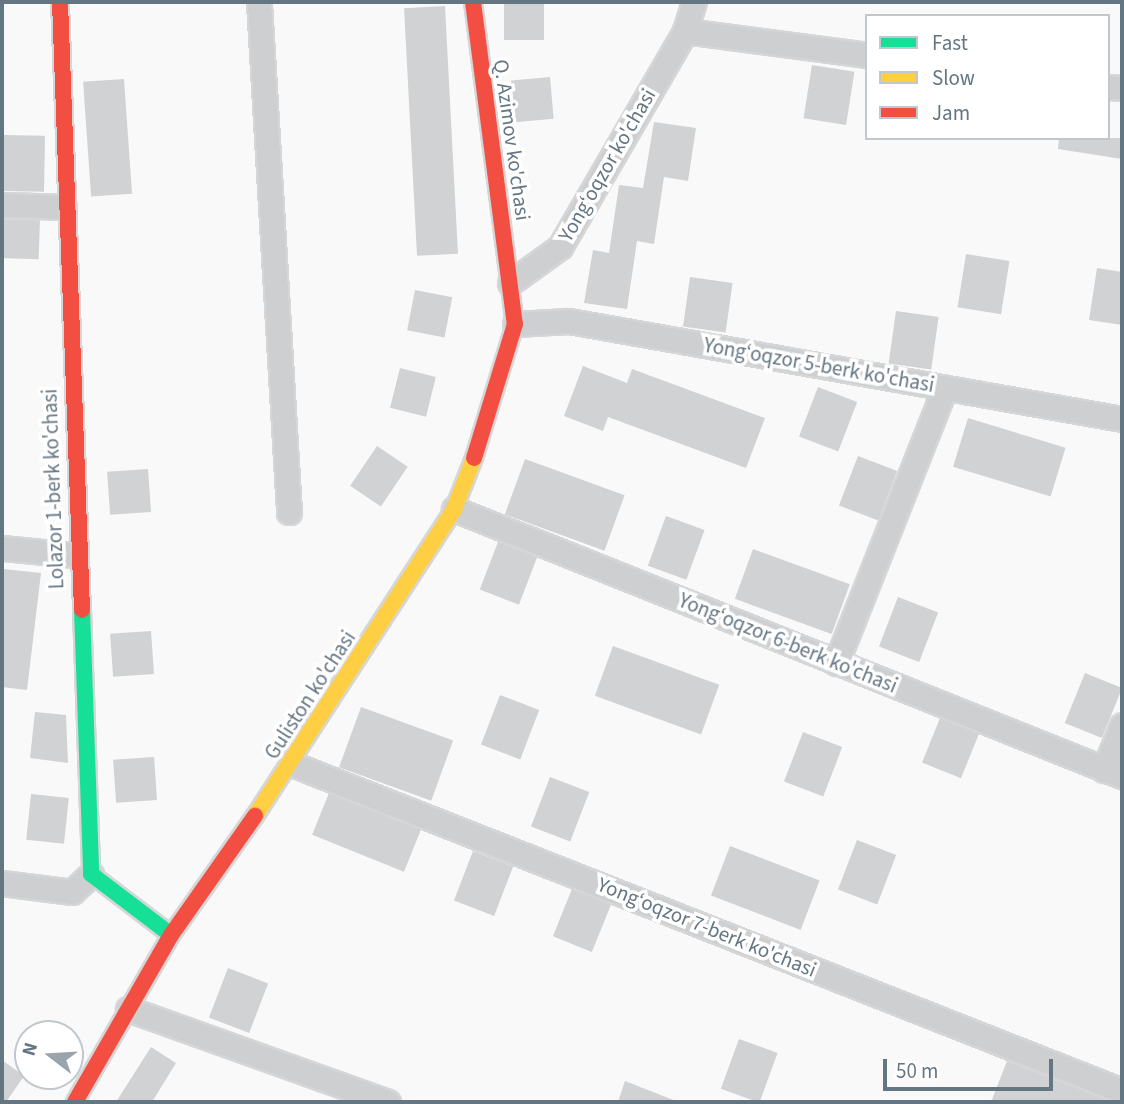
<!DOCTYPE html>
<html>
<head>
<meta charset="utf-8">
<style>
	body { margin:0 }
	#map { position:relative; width:1124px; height:1104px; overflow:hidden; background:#f9f9f9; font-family:"Source Sans 3",sans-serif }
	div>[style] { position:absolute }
	.building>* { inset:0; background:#d0d2d3; transform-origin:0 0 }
	.roads { filter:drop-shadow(2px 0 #d5d6d7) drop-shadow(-2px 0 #d5d6d7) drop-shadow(0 2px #d5d6d7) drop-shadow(0 -2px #d5d6d7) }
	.street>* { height:23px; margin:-11.5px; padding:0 11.5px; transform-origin:11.5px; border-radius:11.5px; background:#cecfd0 }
	.fast>* { height:16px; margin:-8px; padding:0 8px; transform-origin:8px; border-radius:8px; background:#16e098 }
	.slow>* { height:16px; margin:-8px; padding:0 8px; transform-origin:8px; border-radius:8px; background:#ffcf43 }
	.jam>* { height:16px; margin:-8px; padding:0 8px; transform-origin:8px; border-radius:8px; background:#f24e42 }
	span { translate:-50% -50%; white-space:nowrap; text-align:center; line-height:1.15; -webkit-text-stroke:7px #fff; paint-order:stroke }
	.street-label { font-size:21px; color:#657683 }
	.frame { position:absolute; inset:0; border:4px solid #657683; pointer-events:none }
	.legend { position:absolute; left:865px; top:14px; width:245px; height:126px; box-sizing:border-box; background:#fff; border:2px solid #c1c8cd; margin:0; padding:9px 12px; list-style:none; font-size:21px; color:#657683 }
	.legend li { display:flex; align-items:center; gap:14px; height:35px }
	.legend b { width:35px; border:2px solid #c1c8cd }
	.north { position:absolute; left:14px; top:1020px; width:70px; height:70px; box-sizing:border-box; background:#fff; border:2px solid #c1c8cd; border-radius:50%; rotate:287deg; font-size:19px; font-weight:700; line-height:28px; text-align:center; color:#657683 }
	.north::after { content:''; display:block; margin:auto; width:24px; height:32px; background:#99a4ac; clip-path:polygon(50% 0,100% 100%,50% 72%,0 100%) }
	.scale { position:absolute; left:883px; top:1059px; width:170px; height:32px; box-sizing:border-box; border:4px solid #657683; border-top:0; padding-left:9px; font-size:21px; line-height:24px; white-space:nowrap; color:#657683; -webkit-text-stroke:5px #fff; paint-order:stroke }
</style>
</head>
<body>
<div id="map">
	<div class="building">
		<div style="left:504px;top:2px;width:40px;height:38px"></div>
		<div style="left:445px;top:6px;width:248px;height:41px;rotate:87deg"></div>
		<div style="left:812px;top:65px;width:43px;height:54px;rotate:9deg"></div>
		<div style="left:550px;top:77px;width:42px;height:39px;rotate:85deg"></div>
		<div style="left:124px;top:79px;width:115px;height:41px;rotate:86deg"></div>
		<div style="clip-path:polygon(654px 122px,696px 128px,688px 181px,664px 177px,654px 244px,637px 241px,627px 309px,584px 303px,593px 250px,609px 253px,619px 185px,643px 188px)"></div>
		<div style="left:4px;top:135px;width:41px;height:56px;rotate:1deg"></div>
		<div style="clip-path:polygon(1059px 138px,1122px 138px,1122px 159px,1058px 149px)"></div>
		<div style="left:2px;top:219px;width:38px;height:39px;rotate:2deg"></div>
		<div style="left:966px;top:254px;width:44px;height:54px;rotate:9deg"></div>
		<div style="clip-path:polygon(1097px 268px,1122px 272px,1122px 325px,1089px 320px)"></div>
		<div style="left:690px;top:277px;width:43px;height:50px;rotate:8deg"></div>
		<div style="left:415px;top:290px;width:38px;height:41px;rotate:11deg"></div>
		<div style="left:896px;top:311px;width:43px;height:53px;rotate:8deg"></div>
		<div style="clip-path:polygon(583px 366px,627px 383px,632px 369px,765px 418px,746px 468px,608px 417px,603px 431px,564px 416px)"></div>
		<div style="left:400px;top:368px;width:37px;height:41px;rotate:14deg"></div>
		<div style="left:818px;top:387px;width:42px;height:53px;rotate:21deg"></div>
		<div style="left:968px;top:418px;width:102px;height:51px;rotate:17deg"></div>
		<div style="left:377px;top:446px;width:37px;height:48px;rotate:34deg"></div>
		<div style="left:858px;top:456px;width:42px;height:53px;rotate:21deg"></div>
		<div style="left:525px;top:459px;width:106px;height:59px;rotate:20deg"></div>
		<div style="left:148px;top:469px;width:43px;height:41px;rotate:86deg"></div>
		<div style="left:666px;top:516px;width:41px;height:53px;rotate:20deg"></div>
		<div style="left:498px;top:542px;width:42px;height:51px;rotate:21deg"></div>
		<div style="left:753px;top:549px;width:103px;height:53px;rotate:20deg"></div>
		<div style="clip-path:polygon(3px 569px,41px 573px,27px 690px,2px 687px)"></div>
		<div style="left:898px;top:597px;width:43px;height:53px;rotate:21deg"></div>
		<div style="left:151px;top:631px;width:43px;height:41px;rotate:86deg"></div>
		<div style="left:613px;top:646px;width:113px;height:53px;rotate:20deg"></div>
		<div style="left:1085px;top:673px;width:40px;height:54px;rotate:22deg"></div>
		<div style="left:500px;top:695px;width:42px;height:53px;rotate:21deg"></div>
		<div style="left:361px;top:707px;width:98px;height:64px;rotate:20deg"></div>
		<div style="clip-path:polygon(35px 712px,66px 715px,68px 763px,30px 758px)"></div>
		<div style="left:940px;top:718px;width:42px;height:48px;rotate:22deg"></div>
		<div style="left:803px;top:732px;width:42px;height:53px;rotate:21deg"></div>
		<div style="left:154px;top:757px;width:43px;height:41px;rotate:86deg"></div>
		<div style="left:550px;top:777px;width:42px;height:53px;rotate:21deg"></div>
		<div style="left:329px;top:793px;width:99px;height:45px;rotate:22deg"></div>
		<div style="left:31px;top:794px;width:38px;height:46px;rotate:6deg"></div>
		<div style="left:857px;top:840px;width:42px;height:53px;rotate:21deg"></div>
		<div style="left:730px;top:846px;width:96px;height:53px;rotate:21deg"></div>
		<div style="left:473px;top:851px;width:43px;height:53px;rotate:21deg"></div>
		<div style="left:572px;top:889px;width:42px;height:51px;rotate:22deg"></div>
		<div style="left:228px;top:968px;width:43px;height:53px;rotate:21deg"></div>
		<div style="left:739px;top:1039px;width:41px;height:53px;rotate:20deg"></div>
		<div style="clip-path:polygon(151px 1047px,176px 1063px,152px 1102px,116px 1102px)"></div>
		<div style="clip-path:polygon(2px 1060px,24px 1076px,6px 1102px,2px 1102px)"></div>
		<div style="clip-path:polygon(1007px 1061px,1112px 1102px,991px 1102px)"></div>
		<div style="clip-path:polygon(625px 1081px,676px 1101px,675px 1102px,618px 1102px)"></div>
	</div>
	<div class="roads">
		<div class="street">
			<div style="left:259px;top:2px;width:511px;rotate:86.63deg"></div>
			<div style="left:685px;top:31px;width:184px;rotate:7.5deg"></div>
			<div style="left:1108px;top:87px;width:14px;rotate:4deg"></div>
			<div style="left:2px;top:205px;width:62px;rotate:1.8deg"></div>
			<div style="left:510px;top:283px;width:62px;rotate:-35.8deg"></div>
			<div style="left:560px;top:247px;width:250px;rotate:-59.9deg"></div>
			<div style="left:685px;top:31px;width:30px;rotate:-73deg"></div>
			<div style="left:515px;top:324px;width:54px;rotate:-3.2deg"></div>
			<div style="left:569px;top:321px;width:562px;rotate:10.05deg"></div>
			<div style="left:454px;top:509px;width:719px;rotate:21.79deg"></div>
			<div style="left:2px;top:548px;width:73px;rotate:5.5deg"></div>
			<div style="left:836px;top:663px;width:296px;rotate:-68.4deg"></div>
			<div style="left:292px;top:764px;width:892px;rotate:21.5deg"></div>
			<div style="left:1104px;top:770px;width:48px;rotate:-68.2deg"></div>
			<div style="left:2px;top:883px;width:71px;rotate:7.3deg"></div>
			<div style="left:72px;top:892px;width:26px;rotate:-43deg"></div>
			<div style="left:128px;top:1009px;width:276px;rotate:19.7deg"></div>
		</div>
		<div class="fast">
			<div style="left:82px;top:610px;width:264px;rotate:88deg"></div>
			<div style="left:91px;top:874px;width:101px;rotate:37.3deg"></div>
		</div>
		<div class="slow">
			<div style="left:255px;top:816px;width:366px;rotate:-57deg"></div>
			<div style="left:454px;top:509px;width:55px;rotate:-68.6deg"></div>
		</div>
		<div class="jam">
			<div style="left:60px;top:2px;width:608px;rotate:87.93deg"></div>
			<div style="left:473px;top:2px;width:325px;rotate:82.6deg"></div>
			<div style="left:515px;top:324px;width:140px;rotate:107deg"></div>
			<div style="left:75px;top:1102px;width:193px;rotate:-60.1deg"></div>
			<div style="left:171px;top:935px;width:146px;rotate:-54.8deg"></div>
		</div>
	</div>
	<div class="street-label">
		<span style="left:512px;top:140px;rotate:82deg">Q. Azimov ko'chasi</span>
		<span style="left:607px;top:165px;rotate:-60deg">Yong‘oqzor ko'chasi</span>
		<span style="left:819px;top:365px;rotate:10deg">Yong‘oqzor 5-berk ko'chasi</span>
		<span style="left:53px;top:489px;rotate:-92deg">Lolazor 1-berk ko'chasi</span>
		<span style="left:788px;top:643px;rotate:22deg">Yong‘oqzor 6-berk ko'chasi</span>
		<span style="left:310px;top:695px;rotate:-57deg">Guliston ko'chasi</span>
		<span style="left:707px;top:927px;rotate:22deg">Yong‘oqzor 7-berk ko'chasi</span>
	</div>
	<div class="frame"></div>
	<ul class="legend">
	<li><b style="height:9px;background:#16e098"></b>Fast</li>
	<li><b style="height:9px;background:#ffcf43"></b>Slow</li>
	<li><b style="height:9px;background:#f24e42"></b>Jam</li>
	</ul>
	<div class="north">N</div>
	<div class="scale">50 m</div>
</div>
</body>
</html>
